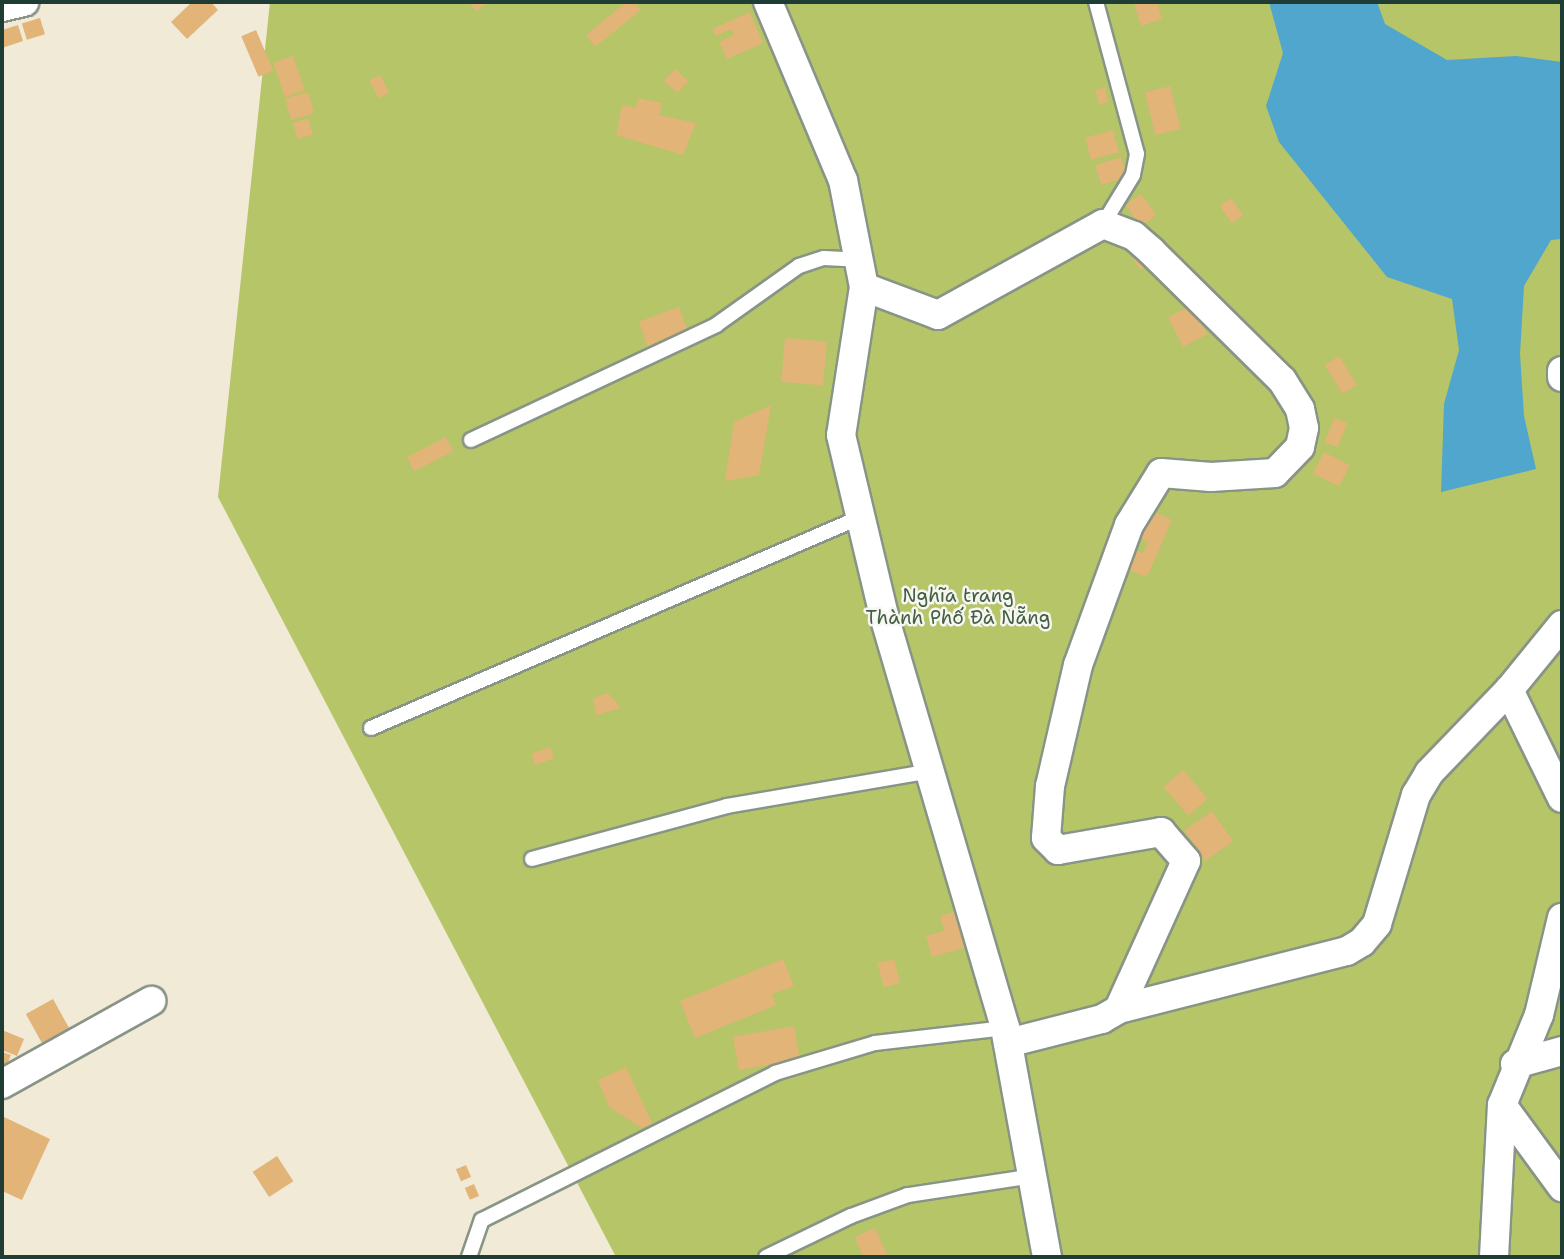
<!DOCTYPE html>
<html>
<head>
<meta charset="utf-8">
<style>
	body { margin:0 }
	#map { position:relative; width:1564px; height:1259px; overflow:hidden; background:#f1ead7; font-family:"Shantell Sans",sans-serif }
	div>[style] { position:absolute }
	.green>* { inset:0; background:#b5c567 }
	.water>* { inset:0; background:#50a6cc }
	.building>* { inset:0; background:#e2b478; transform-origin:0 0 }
	.roads { filter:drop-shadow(2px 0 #889486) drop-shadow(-2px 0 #889486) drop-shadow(0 2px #889486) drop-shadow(0 -2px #889486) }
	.service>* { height:14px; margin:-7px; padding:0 7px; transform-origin:7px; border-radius:7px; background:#fff }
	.minor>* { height:28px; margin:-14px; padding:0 14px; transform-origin:14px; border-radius:14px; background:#fff }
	span { translate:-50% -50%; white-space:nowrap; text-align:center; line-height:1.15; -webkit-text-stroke:5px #f6f6f2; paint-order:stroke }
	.park-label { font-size:19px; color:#445f41 }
	.frame { position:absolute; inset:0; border:4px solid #1f3d34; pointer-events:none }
</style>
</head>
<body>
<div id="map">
	<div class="green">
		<div style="clip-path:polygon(270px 2px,1562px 2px,1562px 1257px,616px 1257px,218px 497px)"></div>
	</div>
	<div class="water">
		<div style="clip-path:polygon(1269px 2px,1377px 2px,1385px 24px,1447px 60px,1516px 56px,1562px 62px,1562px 239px,1551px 240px,1524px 286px,1520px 354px,1524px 416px,1536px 469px,1441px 492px,1444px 404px,1459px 350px,1452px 299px,1387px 277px,1279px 142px,1266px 106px,1283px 53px)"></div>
	</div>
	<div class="building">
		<div style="clip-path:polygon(192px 2px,211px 2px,218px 10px,187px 39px,171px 22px)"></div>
		<div style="clip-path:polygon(468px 2px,488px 2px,477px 11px)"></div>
		<div style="clip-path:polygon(626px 2px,634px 2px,641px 10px,595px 47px,586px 35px)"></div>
		<div style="clip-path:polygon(1157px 2px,1162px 19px,1141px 26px,1134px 3px)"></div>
		<div style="clip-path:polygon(750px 12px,763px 43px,727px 59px,719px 42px,734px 35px,731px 29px,716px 36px,712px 29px)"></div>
		<div style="left:40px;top:18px;width:17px;height:19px;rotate:73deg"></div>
		<div style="clip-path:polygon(18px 25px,23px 41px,2px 48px,2px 30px)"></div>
		<div style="left:256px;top:30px;width:44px;height:16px;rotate:67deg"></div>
		<div style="left:293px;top:56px;width:36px;height:21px;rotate:71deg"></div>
		<div style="left:675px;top:69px;width:18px;height:16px;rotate:43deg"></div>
		<div style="left:380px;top:75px;width:20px;height:12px;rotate:63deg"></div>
		<div style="left:1170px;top:86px;width:44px;height:26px;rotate:76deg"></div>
		<div style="clip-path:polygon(1105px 87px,1108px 102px,1099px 104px,1095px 90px)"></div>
		<div style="left:308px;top:92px;width:22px;height:24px;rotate:74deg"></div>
		<div style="clip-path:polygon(638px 98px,662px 103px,659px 115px,696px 123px,683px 155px,616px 135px,622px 105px,636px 108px)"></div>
		<div style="left:308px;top:118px;width:17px;height:16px;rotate:73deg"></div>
		<div style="left:1113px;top:130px;width:23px;height:29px;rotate:75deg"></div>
		<div style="left:1121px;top:157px;width:21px;height:27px;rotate:73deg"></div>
		<div style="left:1141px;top:194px;width:26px;height:19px;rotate:54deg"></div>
		<div style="left:1231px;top:198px;width:21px;height:14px;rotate:55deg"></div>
		<div style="left:1137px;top:243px;width:24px;height:12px;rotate:57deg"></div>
		<div style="left:1192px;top:305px;width:33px;height:27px;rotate:63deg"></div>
		<div style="left:679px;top:307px;width:32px;height:43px;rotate:70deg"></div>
		<div style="left:785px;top:338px;width:42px;height:44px;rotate:5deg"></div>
		<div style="left:1339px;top:356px;width:34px;height:17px;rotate:58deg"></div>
		<div style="clip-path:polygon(771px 405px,759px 475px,725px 481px,734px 422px)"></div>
		<div style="left:1334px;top:418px;width:14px;height:26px;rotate:21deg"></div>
		<div style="left:446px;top:437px;width:16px;height:44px;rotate:63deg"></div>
		<div style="left:1324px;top:452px;width:29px;height:24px;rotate:27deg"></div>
		<div style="clip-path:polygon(1145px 508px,1172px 520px,1147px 577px,1122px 567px,1131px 548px,1143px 553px,1148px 542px,1133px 536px)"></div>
		<div style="clip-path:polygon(608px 693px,621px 708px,596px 715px,593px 698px)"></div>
		<div style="left:550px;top:747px;width:12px;height:20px;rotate:70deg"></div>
		<div style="left:1183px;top:770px;width:38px;height:26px;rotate:49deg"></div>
		<div style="left:1212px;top:811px;width:37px;height:34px;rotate:55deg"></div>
		<div style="clip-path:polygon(956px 911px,966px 947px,932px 957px,926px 936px,944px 931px,940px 916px)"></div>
		<div style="clip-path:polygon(783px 959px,794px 986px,772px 994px,776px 1005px,695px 1038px,680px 1001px)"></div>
		<div style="left:894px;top:959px;width:25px;height:17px;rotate:76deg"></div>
		<div style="left:53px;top:999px;width:43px;height:31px;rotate:61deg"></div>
		<div style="left:794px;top:1026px;width:34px;height:62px;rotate:80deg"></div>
		<div style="clip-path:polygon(2px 1030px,24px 1039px,17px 1056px,2px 1050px)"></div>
		<div style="clip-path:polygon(2px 1052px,11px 1055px,2px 1077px)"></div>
		<div style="clip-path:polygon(626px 1067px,652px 1123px,642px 1128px,609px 1107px,598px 1080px)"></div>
		<div style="clip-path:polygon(2px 1116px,50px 1139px,22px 1200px,2px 1191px)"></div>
		<div style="left:277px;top:1156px;width:30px;height:29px;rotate:57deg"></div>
		<div style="left:466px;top:1165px;width:13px;height:11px;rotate:67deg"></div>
		<div style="left:474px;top:1184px;width:13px;height:10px;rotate:67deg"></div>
		<div style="clip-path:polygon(875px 1228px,888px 1257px,863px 1257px,855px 1237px)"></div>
	</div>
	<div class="roads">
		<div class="service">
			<div style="left:1096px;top:2px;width:157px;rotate:74.9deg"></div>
			<div style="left:1137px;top:154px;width:21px;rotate:101deg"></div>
			<div style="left:1133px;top:175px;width:57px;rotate:121.5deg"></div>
			<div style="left:471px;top:440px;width:271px;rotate:-25.1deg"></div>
			<div style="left:716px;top:325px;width:102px;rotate:-35.4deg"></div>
			<div style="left:799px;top:266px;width:26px;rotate:-18deg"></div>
			<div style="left:824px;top:258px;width:34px;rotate:3deg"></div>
			<div style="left:371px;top:728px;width:533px;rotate:-23.3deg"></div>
			<div style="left:532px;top:859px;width:202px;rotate:-15.2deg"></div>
			<div style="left:727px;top:806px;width:207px;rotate:-9.7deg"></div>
			<div style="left:469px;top:1257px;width:39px;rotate:-71deg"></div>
			<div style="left:482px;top:1220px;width:328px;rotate:-26.6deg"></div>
			<div style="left:775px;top:1073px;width:104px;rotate:-16.7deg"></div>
			<div style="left:875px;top:1043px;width:131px;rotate:-6.6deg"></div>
			<div style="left:766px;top:1257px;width:94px;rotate:-25.8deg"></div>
			<div style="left:851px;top:1216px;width:61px;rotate:-20.2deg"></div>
			<div style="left:908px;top:1195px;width:126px;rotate:-8.6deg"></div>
		</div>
		<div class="minor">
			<div style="left:768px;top:2px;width:193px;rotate:67.2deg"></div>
			<div style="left:843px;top:180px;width:109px;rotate:78.9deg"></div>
			<div style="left:864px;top:287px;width:150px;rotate:98.8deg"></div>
			<div style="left:841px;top:435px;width:186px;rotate:76.6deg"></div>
			<div style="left:884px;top:616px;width:429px;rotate:73.6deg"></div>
			<div style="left:1005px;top:1028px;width:233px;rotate:79.6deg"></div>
			<div style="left:2px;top:7px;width:23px;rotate:-13deg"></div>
			<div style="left:864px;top:287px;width:79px;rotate:20.7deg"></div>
			<div style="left:938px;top:315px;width:188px;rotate:-28.9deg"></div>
			<div style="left:1103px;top:224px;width:33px;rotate:21deg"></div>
			<div style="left:1134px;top:236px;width:23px;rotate:41deg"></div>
			<div style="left:1151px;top:251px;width:184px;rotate:44.6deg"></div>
			<div style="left:1282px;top:380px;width:34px;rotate:58deg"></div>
			<div style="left:1300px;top:409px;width:19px;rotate:78deg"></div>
			<div style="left:1304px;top:428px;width:19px;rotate:102deg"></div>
			<div style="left:1300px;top:447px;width:36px;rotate:134deg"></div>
			<div style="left:1275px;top:473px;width:64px;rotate:176.4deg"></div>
			<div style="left:1211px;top:477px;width:50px;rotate:-175.4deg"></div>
			<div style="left:1161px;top:473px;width:61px;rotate:121.6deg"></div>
			<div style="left:1129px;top:525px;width:149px;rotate:110deg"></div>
			<div style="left:1078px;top:665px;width:124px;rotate:103deg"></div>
			<div style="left:1050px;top:786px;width:52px;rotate:94.4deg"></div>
			<div style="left:1046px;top:838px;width:17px;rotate:45deg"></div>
			<div style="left:1058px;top:850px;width:105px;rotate:-9.9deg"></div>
			<div style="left:1161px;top:832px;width:38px;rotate:49deg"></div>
			<div style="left:1186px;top:861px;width:162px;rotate:114.4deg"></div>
			<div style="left:1562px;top:371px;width:6px;rotate:90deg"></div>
			<div style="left:1509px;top:690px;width:120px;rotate:63.9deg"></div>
			<div style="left:1008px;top:1043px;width:97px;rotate:-14.3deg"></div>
			<div style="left:1102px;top:1019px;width:20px;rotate:-30deg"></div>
			<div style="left:1119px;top:1009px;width:235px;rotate:-14.3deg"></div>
			<div style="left:1347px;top:951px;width:17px;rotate:-31deg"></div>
			<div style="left:1362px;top:942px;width:23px;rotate:-50deg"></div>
			<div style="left:1377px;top:924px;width:135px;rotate:-73.2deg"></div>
			<div style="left:1416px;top:795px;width:26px;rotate:-59deg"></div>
			<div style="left:1429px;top:773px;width:115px;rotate:-46.1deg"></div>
			<div style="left:1509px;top:690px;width:84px;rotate:-50.8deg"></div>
			<div style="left:1515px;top:1064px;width:49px;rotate:-15.5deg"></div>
			<div style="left:2px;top:1084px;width:171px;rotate:-29.1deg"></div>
			<div style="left:1502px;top:1105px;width:102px;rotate:53.8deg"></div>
			<div style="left:1494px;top:1257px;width:152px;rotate:-87deg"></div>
			<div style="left:1502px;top:1105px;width:97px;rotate:-67.7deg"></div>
			<div style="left:1539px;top:1015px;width:100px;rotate:-76.7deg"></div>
		</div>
	</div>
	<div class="park-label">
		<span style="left:958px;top:607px">Nghĩa trang<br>Thành Phố Đà Nẵng</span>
	</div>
	<div class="frame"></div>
</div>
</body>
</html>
